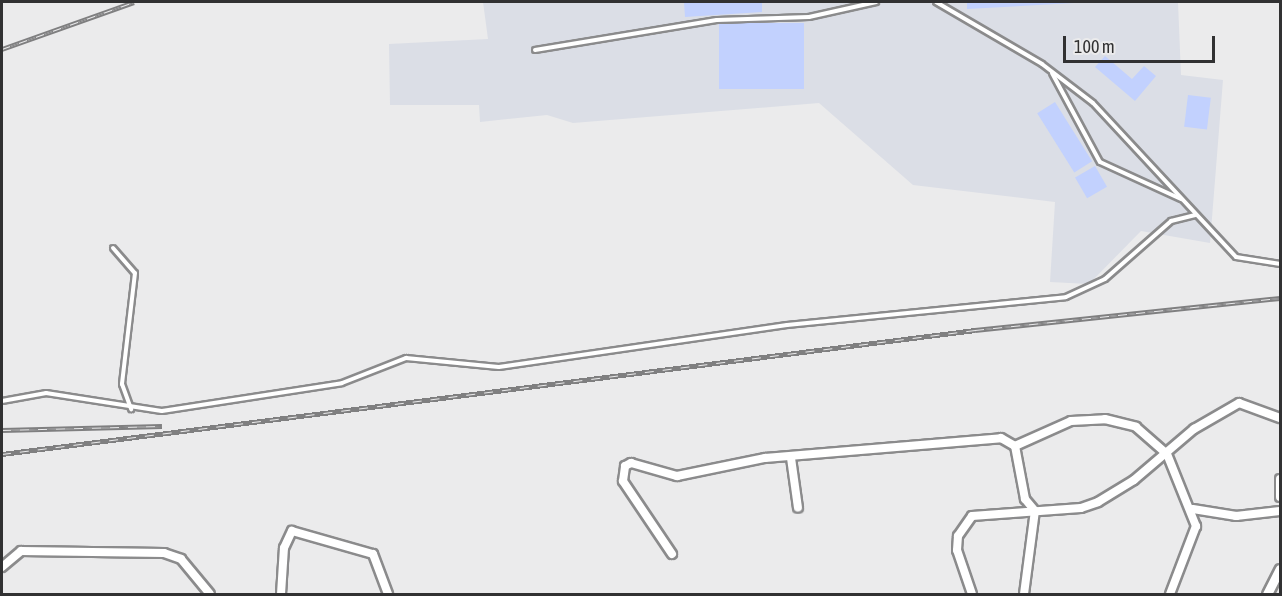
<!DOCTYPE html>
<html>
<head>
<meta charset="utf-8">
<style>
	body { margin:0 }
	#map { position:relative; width:1282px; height:596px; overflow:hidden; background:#ebebec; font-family:"Asap Condensed",sans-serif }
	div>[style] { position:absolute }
	.built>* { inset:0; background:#dbdee6 }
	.building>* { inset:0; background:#c2d1fe; transform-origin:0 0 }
	.roads { filter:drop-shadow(2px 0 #8b8b8c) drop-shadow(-2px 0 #8b8b8c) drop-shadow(0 2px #8b8b8c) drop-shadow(0 -2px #8b8b8c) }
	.service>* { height:4px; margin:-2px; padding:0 2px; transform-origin:2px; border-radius:2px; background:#fff }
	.minor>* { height:8px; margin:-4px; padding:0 4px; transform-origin:4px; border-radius:4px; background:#fff }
	.tertiary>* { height:9px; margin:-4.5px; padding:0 4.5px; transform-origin:4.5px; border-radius:4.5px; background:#fff }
	.rail>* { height:5px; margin-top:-2.5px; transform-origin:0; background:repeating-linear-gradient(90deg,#ebebec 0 9px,#7f7f80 0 18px); box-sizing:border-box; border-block:2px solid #7f7f80 }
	span { translate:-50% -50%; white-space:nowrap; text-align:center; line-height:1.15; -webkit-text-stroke:6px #ebebec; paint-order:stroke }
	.frame { position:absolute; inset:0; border:3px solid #313132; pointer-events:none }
	.scale { position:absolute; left:1063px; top:36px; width:152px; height:27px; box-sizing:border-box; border:3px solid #313132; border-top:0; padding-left:8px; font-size:18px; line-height:21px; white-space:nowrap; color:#313132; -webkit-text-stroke:4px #ebebec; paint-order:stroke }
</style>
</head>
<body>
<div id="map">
	<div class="built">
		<div style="clip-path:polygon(483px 2px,1178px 2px,1181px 75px,1223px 80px,1210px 243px,1141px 231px,1089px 284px,1050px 282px,1055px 202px,913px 185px,819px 103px,573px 123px,547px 115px,480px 122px,479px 105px,390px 105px,389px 44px,488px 39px)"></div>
	</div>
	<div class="building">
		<div style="clip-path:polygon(684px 2px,762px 2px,762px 12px,685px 17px)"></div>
		<div style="clip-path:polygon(967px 2px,1074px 2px,1074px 3px,967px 9px)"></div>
		<div style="left:719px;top:23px;width:85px;height:66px"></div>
		<div style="clip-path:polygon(1105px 56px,1132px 79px,1144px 66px,1156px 76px,1135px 101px,1095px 67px)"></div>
		<div style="left:1188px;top:95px;width:23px;height:32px;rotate:7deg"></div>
		<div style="left:1055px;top:102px;width:70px;height:21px;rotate:58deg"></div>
		<div style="left:1095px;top:166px;width:24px;height:23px;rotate:60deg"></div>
	</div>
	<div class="roads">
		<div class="service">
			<div style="left:936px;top:2px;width:123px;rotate:30.3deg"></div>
			<div style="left:1042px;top:64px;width:64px;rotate:37.4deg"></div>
			<div style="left:1093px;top:103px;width:210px;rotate:47.1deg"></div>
			<div style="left:1236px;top:257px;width:45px;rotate:9deg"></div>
			<div style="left:535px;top:50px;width:184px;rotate:-9.4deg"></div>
			<div style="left:717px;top:20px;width:92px;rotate:-1.9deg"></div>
			<div style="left:809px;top:17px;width:69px;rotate:-12.6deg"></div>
			<div style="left:1052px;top:73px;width:101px;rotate:61.7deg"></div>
			<div style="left:1100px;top:162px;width:89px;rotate:24.6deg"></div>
			<div style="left:113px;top:248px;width:33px;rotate:49deg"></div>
			<div style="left:135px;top:273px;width:112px;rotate:96.7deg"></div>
			<div style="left:122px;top:384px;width:27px;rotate:70deg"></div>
			<div style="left:2px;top:401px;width:45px;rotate:-10.3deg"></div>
			<div style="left:46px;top:393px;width:117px;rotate:8.8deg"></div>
			<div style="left:162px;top:411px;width:182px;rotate:-8.8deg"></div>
			<div style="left:342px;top:383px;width:69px;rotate:-21.3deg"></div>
			<div style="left:406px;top:358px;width:93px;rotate:5.5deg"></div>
			<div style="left:499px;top:367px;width:291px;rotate:-8.3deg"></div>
			<div style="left:787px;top:325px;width:280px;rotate:-5.7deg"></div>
			<div style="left:1066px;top:297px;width:43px;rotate:-24.8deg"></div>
			<div style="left:1105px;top:279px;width:88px;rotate:-41.3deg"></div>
			<div style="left:1171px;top:221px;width:25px;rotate:-14deg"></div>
		</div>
		<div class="minor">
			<div style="left:1015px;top:446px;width:61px;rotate:-24.1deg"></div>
			<div style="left:1071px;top:421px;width:34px;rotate:-3deg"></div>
			<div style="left:1105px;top:419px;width:32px;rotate:14deg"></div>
			<div style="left:1136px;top:427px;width:41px;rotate:41.1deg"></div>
			<div style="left:1167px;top:454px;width:78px;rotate:68.1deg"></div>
			<div style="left:1196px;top:526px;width:73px;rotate:110.9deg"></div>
			<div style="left:791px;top:458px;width:50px;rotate:82deg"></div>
			<div style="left:1280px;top:479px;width:18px;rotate:90deg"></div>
			<div style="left:1193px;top:509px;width:44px;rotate:9.2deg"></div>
			<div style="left:1236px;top:516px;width:44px;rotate:-6.5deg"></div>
			<div style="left:672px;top:554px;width:88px;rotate:-123.9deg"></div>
			<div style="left:623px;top:481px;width:15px;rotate:-82deg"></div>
			<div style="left:625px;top:466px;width:7px;rotate:-27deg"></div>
			<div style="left:631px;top:463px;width:48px;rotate:15.8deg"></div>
			<div style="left:677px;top:476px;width:90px;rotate:-11.6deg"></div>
			<div style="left:765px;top:458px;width:237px;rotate:-4.8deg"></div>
			<div style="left:1001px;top:438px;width:16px;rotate:30deg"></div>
			<div style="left:1015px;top:446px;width:54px;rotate:79.3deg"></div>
			<div style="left:1025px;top:499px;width:16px;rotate:50deg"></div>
			<div style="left:2px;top:567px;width:25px;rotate:-40deg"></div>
			<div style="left:21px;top:551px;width:143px;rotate:0.8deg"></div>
			<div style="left:164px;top:553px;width:18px;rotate:19deg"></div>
			<div style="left:181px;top:559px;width:45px;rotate:50.4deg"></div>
			<div style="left:281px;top:594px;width:46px;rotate:-86.3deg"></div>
			<div style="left:284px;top:548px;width:19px;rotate:-65deg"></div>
			<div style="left:292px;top:531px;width:84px;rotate:15.9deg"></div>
			<div style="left:373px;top:554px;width:43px;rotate:69.4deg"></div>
			<div style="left:972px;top:594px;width:46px;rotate:-108.8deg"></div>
			<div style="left:957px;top:550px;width:14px;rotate:-86deg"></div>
			<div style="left:958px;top:536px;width:24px;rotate:-55deg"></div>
			<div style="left:972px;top:516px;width:109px;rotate:-4.2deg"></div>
			<div style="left:1081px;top:508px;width:18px;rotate:-19deg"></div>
			<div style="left:1098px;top:502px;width:42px;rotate:-31.4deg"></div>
			<div style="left:1134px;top:480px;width:79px;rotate:-40.4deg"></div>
			<div style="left:1194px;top:429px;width:52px;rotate:-30deg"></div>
			<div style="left:1239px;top:403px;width:44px;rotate:20.1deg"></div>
			<div style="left:1024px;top:594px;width:84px;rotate:-82.5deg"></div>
		</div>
		<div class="tertiary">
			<div style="left:1267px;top:594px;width:28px;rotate:-63deg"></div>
		</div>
	</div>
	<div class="rail">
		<div style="left:2px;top:49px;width:140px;rotate:-19.6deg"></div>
		<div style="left:2px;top:430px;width:160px;rotate:-1.4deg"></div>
		<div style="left:2px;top:454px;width:981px;rotate:-7.26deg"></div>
		<div style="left:975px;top:330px;width:307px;rotate:-6deg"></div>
	</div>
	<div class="frame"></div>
	<div class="scale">100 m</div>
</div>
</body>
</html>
